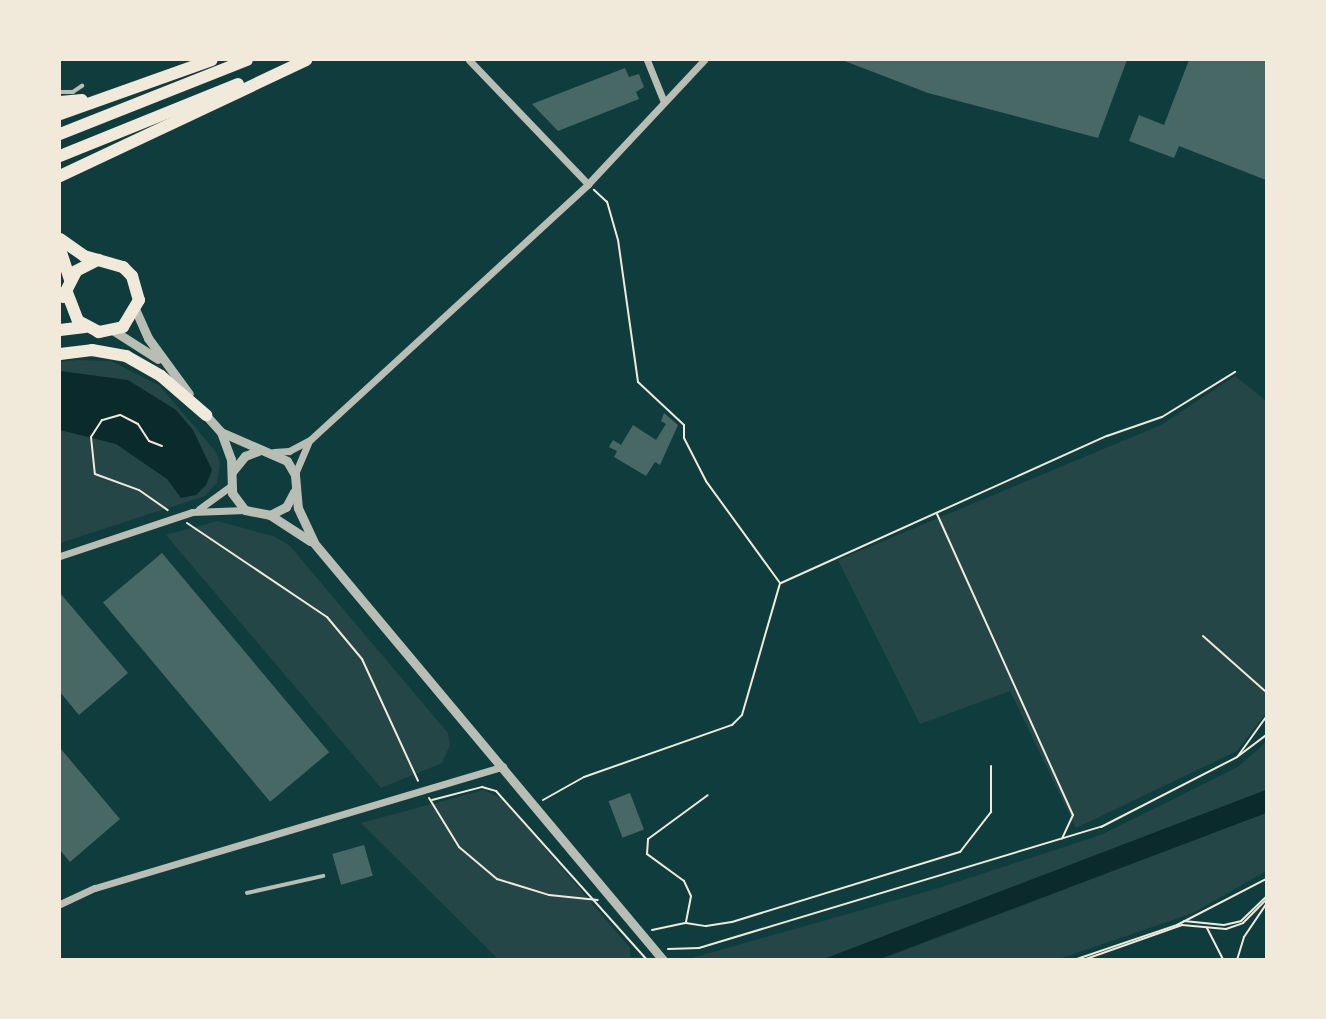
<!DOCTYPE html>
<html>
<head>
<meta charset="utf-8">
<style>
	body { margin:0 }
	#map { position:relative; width:1326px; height:1019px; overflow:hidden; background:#0f3d3e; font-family:"Work Sans",sans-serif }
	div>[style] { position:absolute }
	.green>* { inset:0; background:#244646 }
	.water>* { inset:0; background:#0a2a2b }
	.building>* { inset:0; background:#486865; transform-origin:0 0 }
	.path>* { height:2px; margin:-1px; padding:0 1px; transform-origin:1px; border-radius:1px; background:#f1e9da }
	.service>* { height:3.5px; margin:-1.75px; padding:0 1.75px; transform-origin:1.75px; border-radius:1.75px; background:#b8beb3 }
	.minor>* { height:7px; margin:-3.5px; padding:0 3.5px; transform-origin:3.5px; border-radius:3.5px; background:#b8beb3 }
	.tertiary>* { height:9px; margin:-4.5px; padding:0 4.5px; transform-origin:4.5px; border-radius:4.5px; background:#b8beb3 }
	.trunk>* { height:12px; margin:-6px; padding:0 6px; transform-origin:6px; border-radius:6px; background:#f1e9da }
	span { translate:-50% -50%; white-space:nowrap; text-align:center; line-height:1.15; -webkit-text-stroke:5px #f1e9da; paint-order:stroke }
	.frame { position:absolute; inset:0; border:61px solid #f1e9da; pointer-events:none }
</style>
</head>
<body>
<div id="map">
	<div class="green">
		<div style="clip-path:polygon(77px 360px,111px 361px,160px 386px,216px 452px,220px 464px,217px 483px,205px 496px,60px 543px,60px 362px)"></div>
		<div style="clip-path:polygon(1235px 376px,1266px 401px,1266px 713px,1237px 751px,1076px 828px,1010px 691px,920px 724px,838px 560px,1161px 425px)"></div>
		<div style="clip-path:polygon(217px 521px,273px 536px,289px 545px,448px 733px,450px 745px,442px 763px,381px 788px,166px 535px)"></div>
		<div style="clip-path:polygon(1266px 742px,1266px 790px,824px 959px,498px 959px,361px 823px,484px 790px,504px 800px,630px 948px,630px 957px,692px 958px,939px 888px,1103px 834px,1238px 767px)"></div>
		<div style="clip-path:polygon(1266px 813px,1266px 871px,1193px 913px,1059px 959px,879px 960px)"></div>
	</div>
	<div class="water">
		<div style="clip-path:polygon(60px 371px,128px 380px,176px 410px,193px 430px,212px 470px,206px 485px,196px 495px,181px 498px,167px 479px,116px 444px,60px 430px)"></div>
		<div style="clip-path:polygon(1266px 790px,1266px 813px,879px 959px,824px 959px)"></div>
	</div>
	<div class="building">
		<div style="clip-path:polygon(842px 60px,1127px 60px,1098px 138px,928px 93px)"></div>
		<div style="clip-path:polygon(1189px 60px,1266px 60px,1266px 180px,1179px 146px,1174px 158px,1129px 141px,1139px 115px,1164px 125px)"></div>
		<div style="clip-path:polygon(625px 68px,629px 77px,639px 74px,644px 87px,636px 92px,639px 99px,558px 131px,532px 104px)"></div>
		<div style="clip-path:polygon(664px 413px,678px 425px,660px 465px,655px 462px,646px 476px,614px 457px,617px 451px,609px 447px,613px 440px,621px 445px,633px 425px,656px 440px,666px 424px,661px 421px)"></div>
		<div style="left:162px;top:553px;width:260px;height:77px;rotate:50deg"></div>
		<div style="clip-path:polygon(60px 593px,128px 673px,79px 715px,60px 692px)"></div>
		<div style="clip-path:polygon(60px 748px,120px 819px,70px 862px,60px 850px)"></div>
		<div style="left:630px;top:793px;width:39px;height:23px;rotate:69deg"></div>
		<div style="left:364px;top:845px;width:32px;height:33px;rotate:74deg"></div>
	</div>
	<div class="path">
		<div style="left:162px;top:446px;width:14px;rotate:-159deg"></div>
		<div style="left:149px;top:441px;width:20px;rotate:-123deg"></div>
		<div style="left:138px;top:424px;width:20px;rotate:-153deg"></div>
		<div style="left:120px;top:415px;width:19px;rotate:164deg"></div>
		<div style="left:102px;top:420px;width:20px;rotate:123deg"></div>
		<div style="left:91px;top:437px;width:37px;rotate:84deg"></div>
		<div style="left:95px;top:474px;width:47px;rotate:20deg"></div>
		<div style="left:139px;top:490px;width:35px;rotate:35deg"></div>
		<div style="left:937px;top:514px;width:330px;rotate:65.7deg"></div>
		<div style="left:1073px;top:815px;width:26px;rotate:115deg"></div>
		<div style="left:187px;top:523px;width:169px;rotate:33.9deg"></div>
		<div style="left:327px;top:617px;width:55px;rotate:50.2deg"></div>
		<div style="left:362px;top:659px;width:134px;rotate:65.3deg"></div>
		<div style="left:781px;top:583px;width:358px;rotate:-24.3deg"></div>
		<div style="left:1107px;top:436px;width:58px;rotate:-19.1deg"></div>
		<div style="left:1162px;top:417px;width:86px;rotate:-31.7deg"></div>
		<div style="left:1203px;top:636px;width:84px;rotate:41.6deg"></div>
		<div style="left:1238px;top:756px;width:48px;rotate:-54.3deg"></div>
		<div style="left:429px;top:798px;width:57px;rotate:58.5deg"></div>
		<div style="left:459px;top:847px;width:50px;rotate:40.1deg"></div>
		<div style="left:497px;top:879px;width:54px;rotate:17.1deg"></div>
		<div style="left:549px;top:895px;width:49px;rotate:5.8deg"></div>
		<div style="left:432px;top:800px;width:52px;rotate:-14.6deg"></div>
		<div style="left:482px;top:787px;width:15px;rotate:16deg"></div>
		<div style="left:496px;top:791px;width:227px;rotate:48.2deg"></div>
		<div style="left:543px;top:800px;width:47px;rotate:-29.3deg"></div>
		<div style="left:584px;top:777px;width:157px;rotate:-19.4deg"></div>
		<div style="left:732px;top:725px;width:14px;rotate:-45deg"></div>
		<div style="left:742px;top:715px;width:137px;rotate:-73.9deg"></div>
		<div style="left:780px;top:583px;width:126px;rotate:-126deg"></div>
		<div style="left:706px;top:481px;width:48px;rotate:-117.1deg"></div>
		<div style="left:684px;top:438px;width:13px;rotate:-90deg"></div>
		<div style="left:684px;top:425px;width:63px;rotate:-136.9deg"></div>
		<div style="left:638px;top:382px;width:143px;rotate:-98deg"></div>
		<div style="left:618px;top:240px;width:40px;rotate:-106deg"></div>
		<div style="left:607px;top:202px;width:18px;rotate:-137deg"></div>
		<div style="left:1184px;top:921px;width:40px;rotate:5.7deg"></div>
		<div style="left:1224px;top:925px;width:17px;rotate:-13deg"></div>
		<div style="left:1241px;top:921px;width:35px;rotate:-44deg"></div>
		<div style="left:686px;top:922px;width:26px;rotate:-79deg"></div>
		<div style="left:691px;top:896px;width:17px;rotate:-115deg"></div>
		<div style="left:684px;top:881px;width:46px;rotate:-143.9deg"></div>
		<div style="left:647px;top:854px;width:15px;rotate:-86deg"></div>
		<div style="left:648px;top:839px;width:74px;rotate:-36.3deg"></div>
		<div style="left:1207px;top:928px;width:36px;rotate:63deg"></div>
		<div style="left:652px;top:930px;width:35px;rotate:-12deg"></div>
		<div style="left:686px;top:923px;width:20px;rotate:9deg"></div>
		<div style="left:706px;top:926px;width:26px;rotate:-9deg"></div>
		<div style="left:732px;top:922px;width:239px;rotate:-17.1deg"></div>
		<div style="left:960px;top:852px;width:51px;rotate:-52.2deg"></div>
		<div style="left:991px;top:812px;width:46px;rotate:-90deg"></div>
		<div style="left:668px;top:949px;width:31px;rotate:-2deg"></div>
		<div style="left:699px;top:948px;width:420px;rotate:-16.8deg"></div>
		<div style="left:1101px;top:827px;width:153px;rotate:-27.2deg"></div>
		<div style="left:1237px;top:757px;width:36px;rotate:-37deg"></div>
		<div style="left:1074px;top:960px;width:109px;rotate:-18.8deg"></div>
		<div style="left:1177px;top:925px;width:100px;rotate:-27.3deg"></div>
		<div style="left:1083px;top:960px;width:105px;rotate:-19.5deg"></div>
		<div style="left:1182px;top:925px;width:44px;rotate:5.2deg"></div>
		<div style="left:1226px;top:929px;width:18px;rotate:-19deg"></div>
		<div style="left:1243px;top:923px;width:33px;rotate:-45deg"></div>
		<div style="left:1237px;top:960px;width:24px;rotate:-73deg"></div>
		<div style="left:1244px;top:937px;width:40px;rotate:-56deg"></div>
	</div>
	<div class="service">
		<div style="left:60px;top:92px;width:13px"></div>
		<div style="left:73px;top:92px;width:11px;rotate:-34deg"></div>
		<div style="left:247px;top:893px;width:78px;rotate:-12.6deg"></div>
	</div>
	<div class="minor">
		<div style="left:469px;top:60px;width:172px;rotate:46.2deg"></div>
		<div style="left:647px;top:60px;width:45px;rotate:68deg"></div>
		<div style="left:274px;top:452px;width:15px;rotate:-4deg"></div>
		<div style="left:289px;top:451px;width:24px;rotate:-28deg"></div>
		<div style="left:310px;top:440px;width:378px;rotate:-42.6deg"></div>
		<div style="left:588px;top:184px;width:170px;rotate:-46.9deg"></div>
		<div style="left:295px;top:474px;width:34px;rotate:-67deg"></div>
		<div style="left:199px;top:509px;width:39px;rotate:-36deg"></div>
		<div style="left:60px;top:556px;width:139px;rotate:-18.4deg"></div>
		<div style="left:192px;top:512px;width:53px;rotate:-2.2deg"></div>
		<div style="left:60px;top:904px;width:38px;rotate:-25deg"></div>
		<div style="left:95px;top:888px;width:426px;rotate:-16.6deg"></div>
	</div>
	<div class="tertiary">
		<div style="left:136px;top:311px;width:30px;rotate:66deg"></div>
		<div style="left:148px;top:338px;width:69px;rotate:53.8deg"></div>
		<div style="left:114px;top:331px;width:52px;rotate:32.5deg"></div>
		<div style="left:202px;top:411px;width:28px;rotate:48deg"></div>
		<div style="left:221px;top:432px;width:29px;rotate:70deg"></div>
		<div style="left:231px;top:459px;width:34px;rotate:88deg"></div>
		<div style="left:232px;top:493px;width:21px;rotate:53deg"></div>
		<div style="left:245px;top:510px;width:25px;rotate:11deg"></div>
		<div style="left:270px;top:515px;width:18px;rotate:-27deg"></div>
		<div style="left:286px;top:507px;width:17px;rotate:-62deg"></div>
		<div style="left:221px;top:432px;width:72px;rotate:23.7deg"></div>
		<div style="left:287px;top:461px;width:16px;rotate:60deg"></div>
		<div style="left:295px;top:475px;width:33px;rotate:85deg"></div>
		<div style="left:298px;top:508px;width:38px;rotate:65deg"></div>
		<div style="left:314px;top:543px;width:544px;rotate:50.07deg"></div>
		<div style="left:232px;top:472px;width:21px;rotate:-51deg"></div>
		<div style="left:245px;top:456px;width:14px;rotate:-21deg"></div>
		<div style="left:270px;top:515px;width:48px;rotate:33deg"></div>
	</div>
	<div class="trunk">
		<div style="left:60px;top:102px;width:22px;rotate:-5deg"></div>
		<div style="left:60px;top:114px;width:161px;rotate:-19.6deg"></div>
		<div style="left:60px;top:134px;width:201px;rotate:-21.6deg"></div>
		<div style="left:60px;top:156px;width:192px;rotate:-22deg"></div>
		<div style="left:60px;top:176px;width:272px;rotate:-25.2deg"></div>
		<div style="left:60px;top:239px;width:29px;rotate:35deg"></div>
		<div style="left:84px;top:256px;width:41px;rotate:15.8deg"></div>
		<div style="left:123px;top:267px;width:13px;rotate:45deg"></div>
		<div style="left:132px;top:276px;width:25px;rotate:74deg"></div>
		<div style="left:139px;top:300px;width:31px;rotate:121deg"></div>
		<div style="left:123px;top:327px;width:25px;rotate:168deg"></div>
		<div style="left:99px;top:332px;width:24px;rotate:-152deg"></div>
		<div style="left:78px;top:321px;width:31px;rotate:-111deg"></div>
		<div style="left:60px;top:249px;width:33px;rotate:72deg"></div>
		<div style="left:63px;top:297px;width:29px;rotate:-63deg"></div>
		<div style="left:76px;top:271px;width:25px;rotate:-27deg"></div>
		<div style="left:60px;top:330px;width:25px;rotate:-7deg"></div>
		<div style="left:60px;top:354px;width:32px;rotate:-7deg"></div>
		<div style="left:92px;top:350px;width:35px;rotate:10deg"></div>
		<div style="left:126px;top:356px;width:40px;rotate:29.7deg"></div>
		<div style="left:161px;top:376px;width:60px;rotate:40.9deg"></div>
	</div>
	<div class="frame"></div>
</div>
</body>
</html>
